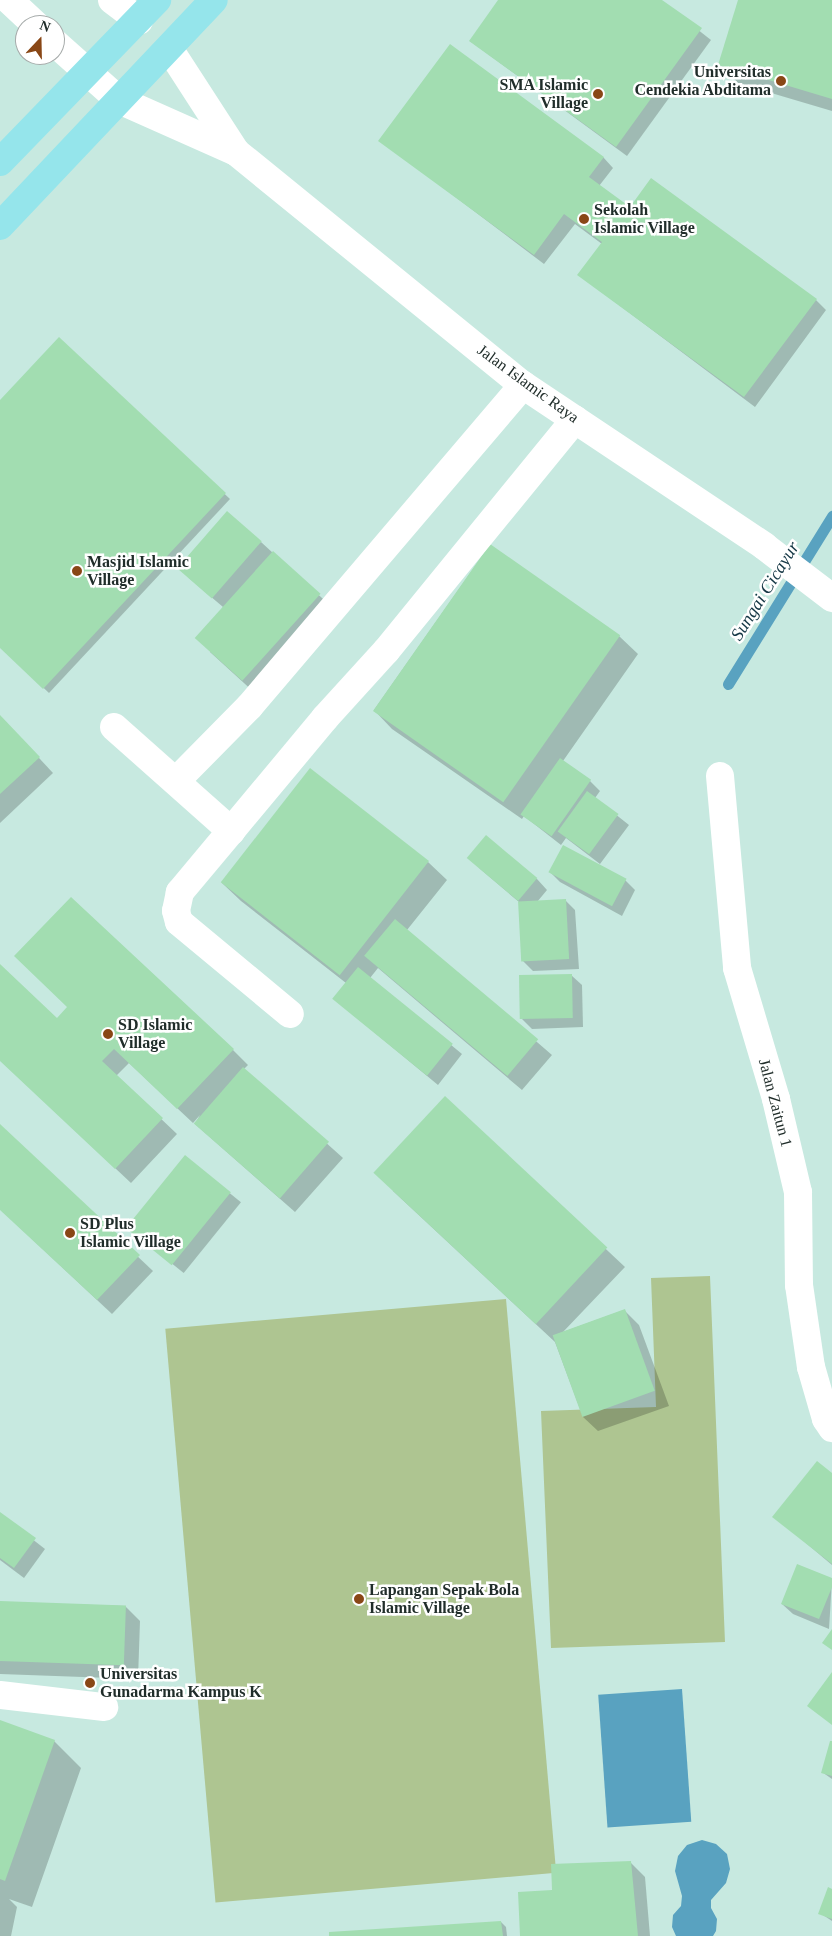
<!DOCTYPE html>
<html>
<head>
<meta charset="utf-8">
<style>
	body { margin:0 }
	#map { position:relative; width:832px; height:1936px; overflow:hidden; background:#c7e9e0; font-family:"Times New Roman",serif }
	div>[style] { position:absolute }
	.green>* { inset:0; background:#aec591; transform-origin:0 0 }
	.water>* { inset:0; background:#59a2c0; transform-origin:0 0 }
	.shadow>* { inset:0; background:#0003; transform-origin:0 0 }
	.stream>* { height:11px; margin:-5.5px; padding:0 5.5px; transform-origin:5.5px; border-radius:5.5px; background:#59a2c0 }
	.building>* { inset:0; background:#a2ddb1; transform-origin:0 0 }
	.minor>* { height:28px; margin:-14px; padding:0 14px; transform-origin:14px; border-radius:14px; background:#fff }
	.major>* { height:28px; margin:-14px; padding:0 14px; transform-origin:14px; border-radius:14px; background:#95e5eb }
	.dots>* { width:14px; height:14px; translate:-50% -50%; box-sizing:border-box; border:2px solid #fff; border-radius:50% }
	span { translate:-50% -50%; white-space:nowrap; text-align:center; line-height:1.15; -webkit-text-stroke:5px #fff; paint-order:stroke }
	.poi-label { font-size:16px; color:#202d2a; font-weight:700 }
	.right { translate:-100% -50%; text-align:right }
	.left { translate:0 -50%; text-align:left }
	.street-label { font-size:16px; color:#202d2a }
	.water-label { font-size:18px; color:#153745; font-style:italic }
	.north { position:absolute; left:15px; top:15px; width:50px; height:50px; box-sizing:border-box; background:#fff; border:1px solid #a6abaa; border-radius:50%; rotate:21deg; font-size:14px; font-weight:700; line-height:20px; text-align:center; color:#202d2a }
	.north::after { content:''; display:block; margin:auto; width:18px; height:22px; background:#894716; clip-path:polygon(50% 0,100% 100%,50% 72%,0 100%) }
</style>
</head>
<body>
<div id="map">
	<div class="green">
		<div style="clip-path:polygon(710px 1276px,725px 1642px,551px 1648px,541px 1411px,656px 1407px,651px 1278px)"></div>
		<div style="left:506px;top:1299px;width:576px;height:342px;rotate:85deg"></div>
	</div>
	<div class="water">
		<div style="left:682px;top:1689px;width:133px;height:84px;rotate:86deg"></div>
		<div style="clip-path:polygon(702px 1840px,716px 1844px,727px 1854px,730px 1869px,726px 1883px,711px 1900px,711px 1908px,717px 1919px,716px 1931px,713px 1936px,676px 1936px,672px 1927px,673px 1915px,681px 1906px,682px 1896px,675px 1871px,678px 1856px,687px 1845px)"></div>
	</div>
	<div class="shadow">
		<div style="clip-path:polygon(500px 0,660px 0,711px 40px,627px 156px,470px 41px)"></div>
		<div style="clip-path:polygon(739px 0,832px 0,832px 111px,738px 83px,720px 64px)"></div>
		<div style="clip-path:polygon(380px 140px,603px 157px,613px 168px,599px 186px,630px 209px,816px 300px,826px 310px,755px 407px,579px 275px,602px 244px,575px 224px,544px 264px)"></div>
		<div style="clip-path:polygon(59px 339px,230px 499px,49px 693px,0 647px,0 402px)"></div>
		<div style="clip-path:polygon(261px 542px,334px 609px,256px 694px,210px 652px,223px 607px,189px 578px)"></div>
		<div style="clip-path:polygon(490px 545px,619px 636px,638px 654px,563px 761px,590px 781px,600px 791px,595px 798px,629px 825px,600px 864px,566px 838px,561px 845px,524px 816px,522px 819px,392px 729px,374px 710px)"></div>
		<div style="clip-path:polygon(0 716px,53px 773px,0 823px)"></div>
		<div style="clip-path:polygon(428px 862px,447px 880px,407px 930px,552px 1055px,522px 1090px,378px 968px,370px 978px,462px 1054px,438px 1085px,334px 999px,346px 983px,241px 901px,222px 883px)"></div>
		<div style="clip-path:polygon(479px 868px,537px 879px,547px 890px,537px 902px,565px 900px,575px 910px,579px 969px,533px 971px,523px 961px,519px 902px)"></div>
		<div style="clip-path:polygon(550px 872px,625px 880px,635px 890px,622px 916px,560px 882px)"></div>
		<div style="clip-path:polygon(71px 898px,233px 1050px,248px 1065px,244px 1069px,343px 1158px,295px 1212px,195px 1124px,200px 1115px,193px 1123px,129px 1063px,116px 1076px,177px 1134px,131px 1183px,0 1060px,0 966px,57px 1020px,69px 1007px)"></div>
		<div style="clip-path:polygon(571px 975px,582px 985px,583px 1027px,532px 1029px,522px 1019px)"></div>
		<div style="clip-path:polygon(445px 1098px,625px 1267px,563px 1332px,624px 1310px,639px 1325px,669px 1406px,598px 1431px,583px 1417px,555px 1342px,393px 1191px)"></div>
		<div style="clip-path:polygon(0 1126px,153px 1271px,112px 1314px,0 1209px)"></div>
		<div style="left:185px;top:1157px;width:72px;height:91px;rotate:39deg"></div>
		<div style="clip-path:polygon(832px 1475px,832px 1565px,774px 1516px)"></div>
		<div style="clip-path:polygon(0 1514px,45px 1549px,24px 1578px,0 1560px)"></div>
		<div style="clip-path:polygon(832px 1580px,829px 1629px,793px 1614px,782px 1604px)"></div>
		<div style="clip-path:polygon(0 1602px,125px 1606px,140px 1621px,138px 1679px,0 1674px)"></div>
		<div style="clip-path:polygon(0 1721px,54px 1741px,81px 1768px,32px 1907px,9px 1899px,17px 1907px,11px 1936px,0 1936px)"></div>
		<div style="clip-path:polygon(832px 1742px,832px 1779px,822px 1772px)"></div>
		<div style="clip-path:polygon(630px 1862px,645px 1877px,650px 1936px,522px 1936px,553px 1891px)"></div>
		<div style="clip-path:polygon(832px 1890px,832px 1921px,820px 1913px)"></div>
		<div style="clip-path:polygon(501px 1922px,506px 1927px,507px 1936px,330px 1936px)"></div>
	</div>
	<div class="stream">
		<div style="left:728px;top:684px;width:198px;rotate:-58.2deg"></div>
	</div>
	<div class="building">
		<div style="clip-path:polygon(498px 0,662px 0,702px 28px,616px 147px,469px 41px)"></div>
		<div style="clip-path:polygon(738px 0,832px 0,832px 99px,718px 65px)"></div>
		<div style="clip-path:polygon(450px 44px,604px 157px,589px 177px,630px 207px,651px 178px,817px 299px,744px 397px,577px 275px,602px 242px,564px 214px,534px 255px,378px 141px)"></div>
		<div style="clip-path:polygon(59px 337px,226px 493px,43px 689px,0 648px,0 400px)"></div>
		<div style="left:227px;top:511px;width:46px;height:76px;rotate:41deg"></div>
		<div style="left:490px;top:544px;width:159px;height:204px;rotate:35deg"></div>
		<div style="left:273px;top:551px;width:64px;height:117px;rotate:42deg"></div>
		<div style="clip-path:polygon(0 715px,40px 757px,0 794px)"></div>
		<div style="left:560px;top:758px;width:38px;height:69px;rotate:35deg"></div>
		<div style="left:310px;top:768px;width:151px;height:145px;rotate:38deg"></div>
		<div style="left:587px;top:791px;width:39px;height:50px;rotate:36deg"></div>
		<div style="left:486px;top:835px;width:67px;height:30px;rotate:40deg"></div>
		<div style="left:563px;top:845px;width:72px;height:31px;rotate:28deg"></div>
		<div style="clip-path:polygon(71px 897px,234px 1049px,177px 1109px,114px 1049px,102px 1061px,163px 1118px,115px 1169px,0 1061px,0 964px,57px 1018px,67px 1007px,14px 956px)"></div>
		<div style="left:566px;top:899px;width:60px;height:48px;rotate:87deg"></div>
		<div style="left:395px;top:919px;width:187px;height:48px;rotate:40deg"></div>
		<div style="left:358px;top:967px;width:122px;height:41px;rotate:39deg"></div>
		<div style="left:572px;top:974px;width:44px;height:53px;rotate:89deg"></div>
		<div style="left:243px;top:1067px;width:114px;height:75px;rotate:41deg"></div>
		<div style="left:445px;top:1096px;width:222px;height:105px;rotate:43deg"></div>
		<div style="clip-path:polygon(0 1124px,140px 1255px,97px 1300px,0 1210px)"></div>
		<div style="left:185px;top:1155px;width:59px;height:94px;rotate:39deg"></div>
		<div style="left:625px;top:1309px;width:87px;height:77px;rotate:70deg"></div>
		<div style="clip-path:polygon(817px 1461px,832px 1473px,832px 1564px,772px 1517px)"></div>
		<div style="clip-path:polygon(0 1512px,36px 1538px,14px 1568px,0 1558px)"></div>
		<div style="clip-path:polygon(797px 1564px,832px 1578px,832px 1587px,819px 1619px,781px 1604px)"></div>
		<div style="left:0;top:1601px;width:126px;height:60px;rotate:2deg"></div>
		<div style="clip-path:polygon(832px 1629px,832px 1650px,822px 1643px)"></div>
		<div style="clip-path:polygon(832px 1672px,832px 1725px,807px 1706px)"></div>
		<div style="clip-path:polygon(0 1720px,55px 1740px,5px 1881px,0 1879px)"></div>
		<div style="clip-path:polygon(830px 1741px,832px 1741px,832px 1776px,821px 1773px)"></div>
		<div style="clip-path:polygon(631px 1861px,638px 1936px,520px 1936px,518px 1892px,552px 1890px,551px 1864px)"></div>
		<div style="clip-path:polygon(828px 1887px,832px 1889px,832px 1919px,818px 1914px)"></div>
		<div style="clip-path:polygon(501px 1921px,503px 1936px,329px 1936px,329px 1932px)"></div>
	</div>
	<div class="minor">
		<div style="left:9px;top:0;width:37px;rotate:43deg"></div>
		<div style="left:112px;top:0;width:34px;rotate:37deg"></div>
		<div style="left:55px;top:43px;width:86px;rotate:41.7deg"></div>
		<div style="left:119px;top:100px;width:128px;rotate:24deg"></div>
		<div style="left:236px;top:152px;width:370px;rotate:39.1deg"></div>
		<div style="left:523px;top:385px;width:290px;rotate:33.7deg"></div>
		<div style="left:764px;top:546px;width:86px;rotate:37.4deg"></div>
		<div style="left:170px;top:50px;width:121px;rotate:57.1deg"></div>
		<div style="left:114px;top:727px;width:157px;rotate:41.6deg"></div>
		<div style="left:231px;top:831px;width:147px;rotate:-50.2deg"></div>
		<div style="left:325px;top:718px;width:91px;rotate:-47.7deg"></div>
		<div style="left:386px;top:651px;width:299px;rotate:-50.8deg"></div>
		<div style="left:720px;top:776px;width:193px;rotate:84.9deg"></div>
		<div style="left:737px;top:968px;width:137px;rotate:73.4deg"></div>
		<div style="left:776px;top:1099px;width:96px;rotate:76.7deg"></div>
		<div style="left:798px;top:1192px;width:93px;rotate:89.4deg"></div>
		<div style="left:799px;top:1285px;width:83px;rotate:81.7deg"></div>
		<div style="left:811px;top:1367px;width:54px;rotate:73.9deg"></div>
		<div style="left:826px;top:1419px;width:11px;rotate:56deg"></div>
		<div style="left:177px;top:780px;width:103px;rotate:-45.4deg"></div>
		<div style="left:249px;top:707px;width:423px;rotate:-49.6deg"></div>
		<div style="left:231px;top:831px;width:80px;rotate:129.9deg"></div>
		<div style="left:180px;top:892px;width:19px;rotate:102deg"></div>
		<div style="left:176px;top:911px;width:11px;rotate:75deg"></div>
		<div style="left:179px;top:922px;width:144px;rotate:39.7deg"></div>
		<div style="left:0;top:1695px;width:105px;rotate:6.6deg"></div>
	</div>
	<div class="major">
		<div style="left:0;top:162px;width:226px;rotate:-45.9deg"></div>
		<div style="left:0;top:226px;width:311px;rotate:-46.6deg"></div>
	</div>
	<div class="dots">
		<div style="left:781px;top:81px;background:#894716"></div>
		<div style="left:598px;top:94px;background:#894716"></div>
		<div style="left:584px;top:219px;background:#894716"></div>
		<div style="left:77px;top:571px;background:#894716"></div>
		<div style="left:108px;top:1034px;background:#894716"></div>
		<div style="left:70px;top:1233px;background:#894716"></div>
		<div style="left:359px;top:1599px;background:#894716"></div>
		<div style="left:90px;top:1683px;background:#894716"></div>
	</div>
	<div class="poi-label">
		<span class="right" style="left:771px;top:81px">Universitas<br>Cendekia Abditama</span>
		<span class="right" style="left:588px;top:94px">SMA Islamic<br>Village</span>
		<span class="left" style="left:594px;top:219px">Sekolah<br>Islamic Village</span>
		<span class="left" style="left:87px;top:571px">Masjid Islamic<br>Village</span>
		<span class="left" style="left:118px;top:1034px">SD Islamic<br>Village</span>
		<span class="left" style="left:80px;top:1233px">SD Plus<br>Islamic Village</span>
		<span class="left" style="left:369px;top:1599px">Lapangan Sepak Bola<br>Islamic Village</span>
		<span class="left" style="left:100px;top:1683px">Universitas<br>Gunadarma Kampus K</span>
	</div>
	<div class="street-label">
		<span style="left:528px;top:384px;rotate:36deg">Jalan Islamic Raya</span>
		<span style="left:775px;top:1103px;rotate:75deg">Jalan Zaitun 1</span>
	</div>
	<div class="water-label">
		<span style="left:765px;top:591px;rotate:-58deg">Sungai Cicayur</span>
	</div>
	<div class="north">N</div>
</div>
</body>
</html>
